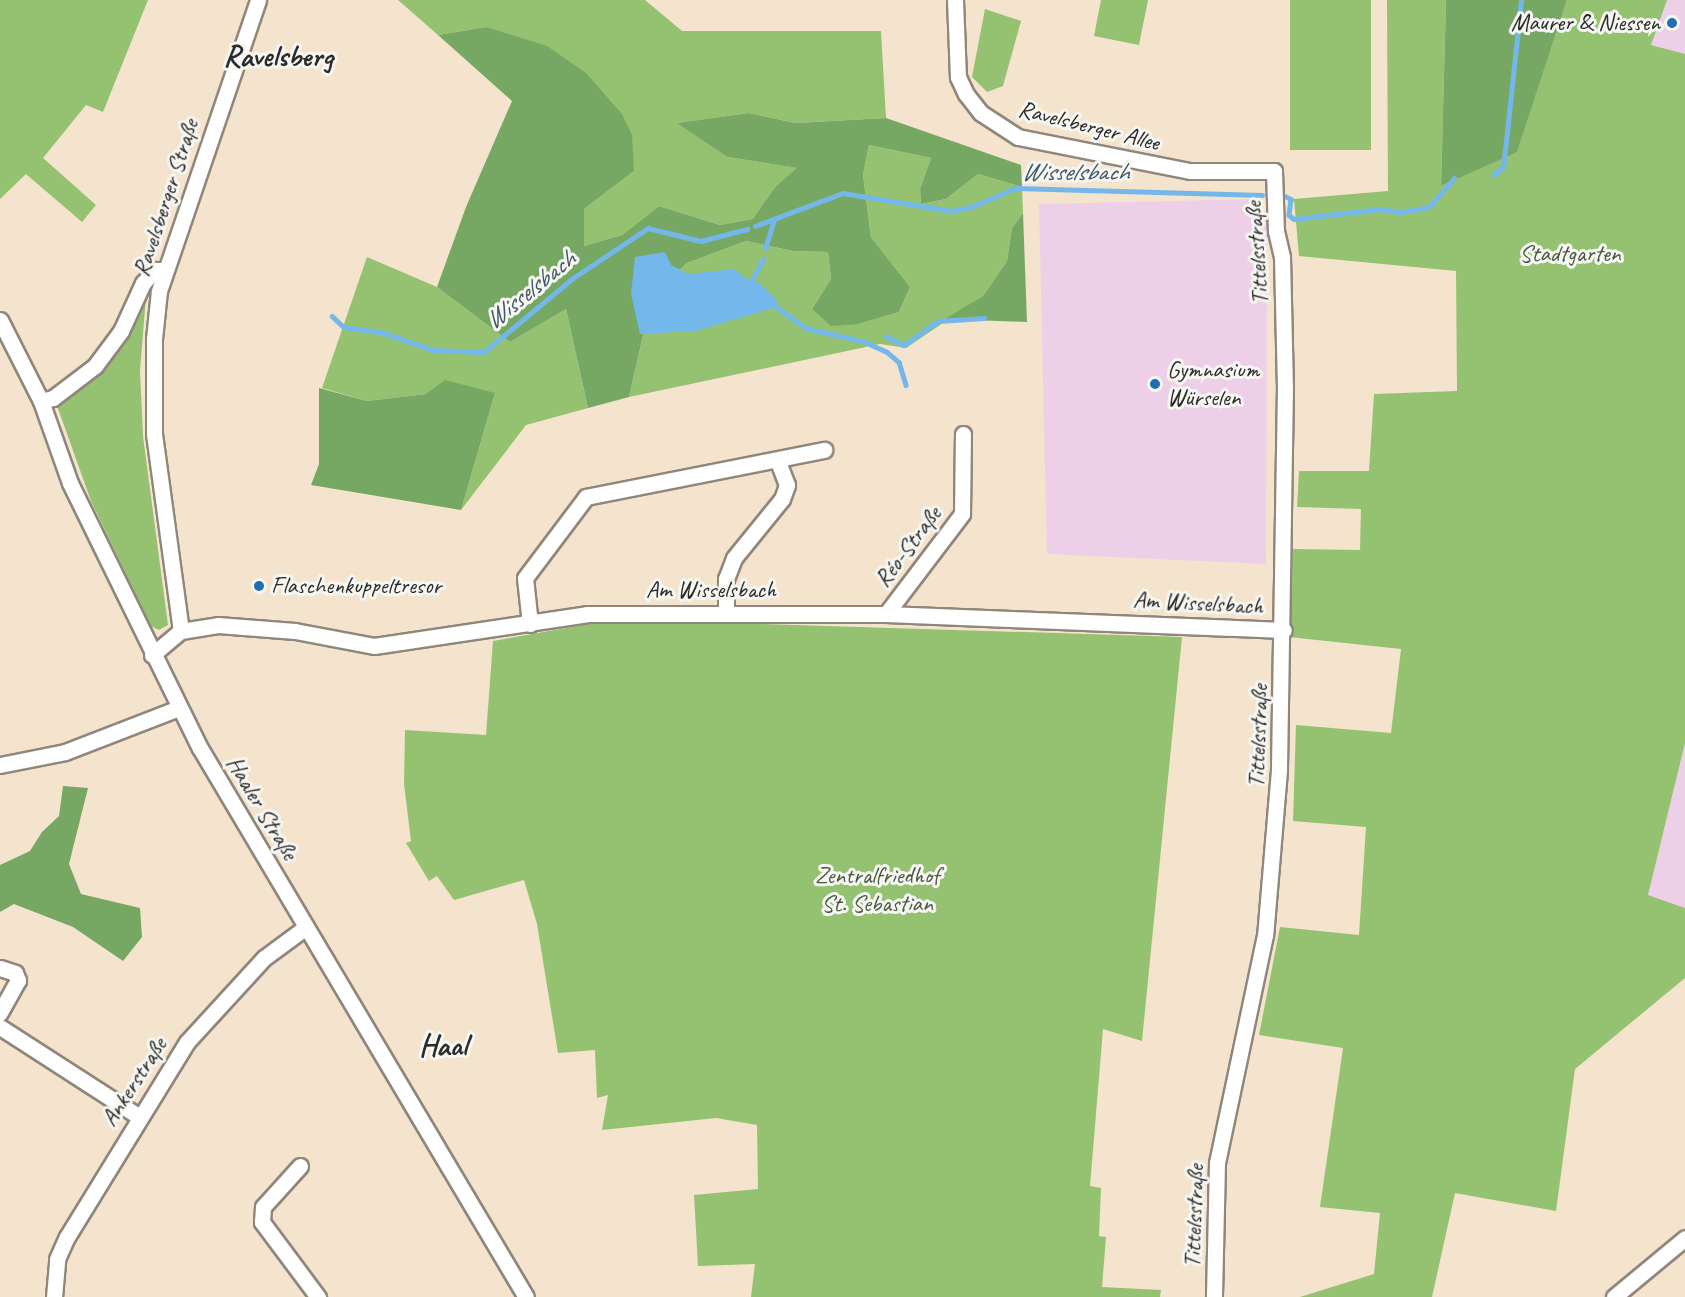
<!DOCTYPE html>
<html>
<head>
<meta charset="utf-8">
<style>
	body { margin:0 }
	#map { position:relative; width:1685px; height:1297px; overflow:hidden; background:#f4e3cd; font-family:Caveat,sans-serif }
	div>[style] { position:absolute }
	.built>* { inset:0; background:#edd0e8 }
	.green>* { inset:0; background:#94c271; transform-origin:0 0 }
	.forest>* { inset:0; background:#77a863 }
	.water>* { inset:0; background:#74b7ea }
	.stream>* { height:4.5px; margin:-2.25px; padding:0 2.25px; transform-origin:2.25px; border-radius:2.25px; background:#74b7ea }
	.roads { filter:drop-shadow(2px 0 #90877c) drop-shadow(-2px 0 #90877c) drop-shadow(0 2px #90877c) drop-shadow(0 -2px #90877c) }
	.minor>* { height:15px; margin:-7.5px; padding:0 7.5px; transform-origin:7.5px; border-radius:7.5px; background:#fff }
	.dots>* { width:16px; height:16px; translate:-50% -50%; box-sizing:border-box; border:3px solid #f6f6f2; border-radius:50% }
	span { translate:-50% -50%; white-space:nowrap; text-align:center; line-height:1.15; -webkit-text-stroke:6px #f6f6f2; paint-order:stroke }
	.poi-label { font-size:24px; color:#2b2b2b }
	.right { translate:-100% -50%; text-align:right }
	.left { translate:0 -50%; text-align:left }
	.street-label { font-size:24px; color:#2b2b2b }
	.park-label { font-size:24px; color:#4a5840 }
	.water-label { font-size:26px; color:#415564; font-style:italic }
	.district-label { font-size:30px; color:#2b2b2b; font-weight:700 }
</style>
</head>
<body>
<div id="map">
	<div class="built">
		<div style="clip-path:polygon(1667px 0,1685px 0,1685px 54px,1650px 45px)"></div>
		<div style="clip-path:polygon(1262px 199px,1262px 211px,1267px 214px,1266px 564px,1047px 554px,1039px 204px)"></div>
		<div style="clip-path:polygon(1685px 743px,1685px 908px,1648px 895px)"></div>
	</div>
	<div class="green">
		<div style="clip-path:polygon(0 0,148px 0,103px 112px,86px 105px,43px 158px,96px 205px,82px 222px,26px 174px,0 199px)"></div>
		<div style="clip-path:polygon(398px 0,645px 0,682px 31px,881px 31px,886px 118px,795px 123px,749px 113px,678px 123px,727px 157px,798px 168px,776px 186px,754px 219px,720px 225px,659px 206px,622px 235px,584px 246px,584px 209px,634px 171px,486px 27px,438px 35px)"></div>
		<div style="clip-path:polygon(1101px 0,1148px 0,1139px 45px,1094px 36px)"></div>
		<div style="left:1290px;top:0;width:81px;height:150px"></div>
		<div style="clip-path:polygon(1387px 0,1446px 0,1441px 186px,1517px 151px,1567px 0,1667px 0,1651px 45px,1685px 54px,1685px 743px,1648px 895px,1685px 908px,1685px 978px,1575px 1069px,1556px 1211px,1455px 1193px,1432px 1297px,1300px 1297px,1374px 1274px,1380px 1213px,1320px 1207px,1343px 1048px,1259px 1035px,1280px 927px,1359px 935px,1366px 827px,1293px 821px,1296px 725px,1391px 733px,1401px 649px,1289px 637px,1293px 549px,1360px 550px,1361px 509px,1297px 507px,1299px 471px,1369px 471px,1374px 394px,1457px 391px,1456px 271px,1299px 256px,1294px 199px,1388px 191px)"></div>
		<div style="clip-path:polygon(985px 9px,1021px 21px,1003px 86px,987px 92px,972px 77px)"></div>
		<div style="clip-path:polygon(869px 145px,931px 158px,920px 189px,921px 204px,946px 199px,978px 174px,1022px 187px,1023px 213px,1012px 228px,1007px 261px,983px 296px,906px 348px,880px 344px,629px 397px,644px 331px,646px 300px,687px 263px,746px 241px,793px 251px,828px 252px,831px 279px,812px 309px,859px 324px,899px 312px,910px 287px,871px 237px,863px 175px)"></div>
		<div style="clip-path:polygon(367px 257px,437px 287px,510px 342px,566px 309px,588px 408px,526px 425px,461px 510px,495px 393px,426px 394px,367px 401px,322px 388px)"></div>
		<div style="clip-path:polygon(147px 285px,140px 370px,143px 436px,168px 625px,159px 630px,151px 626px,91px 501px,56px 403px,114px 354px)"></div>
		<div style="clip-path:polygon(666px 621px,1182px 637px,1142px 1041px,1103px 1029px,1090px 1186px,1101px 1188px,1099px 1236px,1106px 1237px,1102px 1287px,1161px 1290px,1160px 1297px,751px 1297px,755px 1264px,698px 1266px,694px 1195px,758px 1189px,757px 1125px,716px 1118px,602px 1130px,608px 1095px,597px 1098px,595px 1050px,558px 1053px,537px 924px,524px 880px,454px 900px,437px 876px,429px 881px,406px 843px,411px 841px,404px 784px,405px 730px,486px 735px,493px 641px,589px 624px)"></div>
	</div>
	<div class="forest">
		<div style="clip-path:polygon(1446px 0,1567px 0,1517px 152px,1441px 186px)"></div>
		<div style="clip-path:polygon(486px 27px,547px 46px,586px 73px,622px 114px,632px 135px,634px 171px,584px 209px,584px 246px,622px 235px,659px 206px,720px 225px,753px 219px,776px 186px,797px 168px,727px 157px,677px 123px,749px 113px,795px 123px,886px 118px,1021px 165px,1022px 187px,978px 174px,946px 199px,921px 204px,920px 189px,931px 158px,869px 145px,863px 175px,871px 237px,910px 287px,899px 312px,859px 324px,831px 326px,812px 309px,831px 279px,828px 252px,793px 251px,746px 241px,687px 263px,647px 300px,644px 331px,629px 397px,588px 408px,566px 309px,510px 342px,437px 287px,466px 207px,512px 101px,438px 35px)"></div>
		<div style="clip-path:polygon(1023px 213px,1027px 322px,945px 319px,983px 296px,1007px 261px,1012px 228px)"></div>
		<div style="clip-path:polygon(445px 380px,495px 393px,461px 510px,311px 485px,319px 464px,319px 388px,367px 401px,426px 394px)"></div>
		<div style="clip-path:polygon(63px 786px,88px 788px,69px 864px,81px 894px,140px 908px,142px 937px,123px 961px,73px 927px,14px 904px,0 912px,0 865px,30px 851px,42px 832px,59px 816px)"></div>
	</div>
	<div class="water">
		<div style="clip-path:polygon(665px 252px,671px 265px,688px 274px,734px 269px,751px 282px,760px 283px,778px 302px,777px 307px,696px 331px,640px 334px,631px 294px,635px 257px)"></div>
	</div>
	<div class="stream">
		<div style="left:1493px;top:175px;width:13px;rotate:-39deg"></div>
		<div style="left:1503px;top:167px;width:7px;rotate:-82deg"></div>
		<div style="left:1504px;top:160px;width:161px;rotate:-83.9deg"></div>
		<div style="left:1285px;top:196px;width:7px;rotate:27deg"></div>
		<div style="left:1291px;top:199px;width:16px;rotate:97deg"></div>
		<div style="left:1289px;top:215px;width:6px;rotate:39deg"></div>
		<div style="left:1294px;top:219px;width:88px;rotate:-6.6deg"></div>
		<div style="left:1381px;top:209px;width:20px;rotate:9deg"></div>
		<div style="left:1401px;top:212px;width:28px;rotate:-10deg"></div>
		<div style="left:1429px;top:207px;width:38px;rotate:-49deg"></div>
		<div style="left:755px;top:226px;width:94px;rotate:-20.6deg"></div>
		<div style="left:843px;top:193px;width:110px;rotate:9.4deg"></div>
		<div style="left:952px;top:211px;width:19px;rotate:-12deg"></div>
		<div style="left:971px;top:207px;width:48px;rotate:-23.4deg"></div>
		<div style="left:1015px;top:188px;width:247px;rotate:1.6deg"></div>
		<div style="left:765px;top:249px;width:31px;rotate:-73deg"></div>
		<div style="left:755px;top:287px;width:6px;rotate:-129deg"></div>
		<div style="left:751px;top:282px;width:26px;rotate:-62deg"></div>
		<div style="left:774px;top:305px;width:39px;rotate:36deg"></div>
		<div style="left:806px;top:328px;width:61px;rotate:13.3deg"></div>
		<div style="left:865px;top:342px;width:24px;rotate:24deg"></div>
		<div style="left:887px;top:352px;width:16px;rotate:40deg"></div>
		<div style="left:899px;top:362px;width:24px;rotate:73deg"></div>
		<div style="left:332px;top:316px;width:16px;rotate:43deg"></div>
		<div style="left:344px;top:327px;width:37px;rotate:8deg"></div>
		<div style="left:381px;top:332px;width:55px;rotate:19.1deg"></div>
		<div style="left:433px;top:350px;width:51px;rotate:2.2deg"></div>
		<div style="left:484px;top:352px;width:116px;rotate:-39.7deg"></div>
		<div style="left:573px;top:278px;width:90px;rotate:-33.7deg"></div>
		<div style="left:648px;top:228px;width:55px;rotate:13.8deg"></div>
		<div style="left:701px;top:241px;width:48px;rotate:-14.6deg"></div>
		<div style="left:886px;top:336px;width:20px;rotate:27deg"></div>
		<div style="left:904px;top:345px;width:42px;rotate:-35.2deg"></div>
		<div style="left:938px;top:321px;width:46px;rotate:-3.7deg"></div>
	</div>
	<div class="roads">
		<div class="minor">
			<div style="left:955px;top:0;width:77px;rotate:87.8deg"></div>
			<div style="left:958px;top:77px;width:19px;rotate:65deg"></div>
			<div style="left:966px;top:94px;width:24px;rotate:52deg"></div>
			<div style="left:981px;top:113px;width:44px;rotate:33deg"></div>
			<div style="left:1018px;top:137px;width:175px;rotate:11.2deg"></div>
			<div style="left:1190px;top:171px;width:84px"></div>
			<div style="left:1274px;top:171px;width:60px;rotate:88.1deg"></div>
			<div style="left:1276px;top:231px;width:27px;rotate:77deg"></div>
			<div style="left:1282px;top:257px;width:129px;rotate:88.7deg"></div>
			<div style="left:1285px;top:386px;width:384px;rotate:90.9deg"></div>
			<div style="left:1279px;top:770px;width:166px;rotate:94.8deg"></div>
			<div style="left:1265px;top:935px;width:233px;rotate:101.9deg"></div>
			<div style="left:1217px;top:1163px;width:134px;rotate:91.3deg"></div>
			<div style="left:0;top:320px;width:91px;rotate:63.2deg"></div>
			<div style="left:41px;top:401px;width:87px;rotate:70.5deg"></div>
			<div style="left:70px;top:483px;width:295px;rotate:63.9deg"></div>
			<div style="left:200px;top:748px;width:638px;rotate:59.3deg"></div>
			<div style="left:41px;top:401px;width:12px;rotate:-14deg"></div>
			<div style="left:53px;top:398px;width:53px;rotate:-37.3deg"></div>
			<div style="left:95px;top:366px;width:44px;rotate:-53.4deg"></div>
			<div style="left:121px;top:331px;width:53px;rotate:-65.4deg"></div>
			<div style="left:143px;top:283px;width:18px;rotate:-47deg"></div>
			<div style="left:155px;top:270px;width:9px"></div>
			<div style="left:726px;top:612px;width:33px;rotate:-90deg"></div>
			<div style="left:726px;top:579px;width:22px;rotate:-69deg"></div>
			<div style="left:734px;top:558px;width:76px;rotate:-50.9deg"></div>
			<div style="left:782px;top:499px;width:15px;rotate:-70deg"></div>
			<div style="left:787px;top:485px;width:25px;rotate:-111deg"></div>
			<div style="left:886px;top:614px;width:126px;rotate:-52.8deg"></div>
			<div style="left:962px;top:514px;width:80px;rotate:-89.3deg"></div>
			<div style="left:530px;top:624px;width:46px;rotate:-96.2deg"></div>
			<div style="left:525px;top:578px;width:101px;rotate:-53deg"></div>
			<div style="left:586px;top:497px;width:243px;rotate:-11.2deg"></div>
			<div style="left:181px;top:631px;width:199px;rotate:-97.8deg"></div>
			<div style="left:154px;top:434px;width:95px;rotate:-90deg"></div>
			<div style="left:154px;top:339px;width:48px;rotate:-84.1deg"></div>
			<div style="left:159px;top:291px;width:307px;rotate:-71.2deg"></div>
			<div style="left:152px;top:655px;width:38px;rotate:-40deg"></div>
			<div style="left:181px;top:631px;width:37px;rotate:-9deg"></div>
			<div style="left:218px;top:625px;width:77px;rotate:4.5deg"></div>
			<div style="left:295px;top:631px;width:80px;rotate:10.8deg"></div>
			<div style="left:374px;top:646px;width:215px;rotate:-8.5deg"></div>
			<div style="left:587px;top:614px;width:299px"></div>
			<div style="left:886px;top:614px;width:398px;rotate:2.3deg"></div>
			<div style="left:0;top:765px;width:66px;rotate:-11.3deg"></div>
			<div style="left:65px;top:752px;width:122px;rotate:-21.1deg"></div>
			<div style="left:0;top:968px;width:16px;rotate:18deg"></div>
			<div style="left:15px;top:973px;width:8px;rotate:67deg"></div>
			<div style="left:18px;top:980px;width:38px;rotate:119deg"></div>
			<div style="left:0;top:1027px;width:164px;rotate:32.8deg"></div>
			<div style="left:300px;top:1166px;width:55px;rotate:132.1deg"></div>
			<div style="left:263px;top:1207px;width:15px;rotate:94deg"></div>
			<div style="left:262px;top:1222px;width:94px;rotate:53.3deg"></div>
			<div style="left:54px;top:1297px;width:38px;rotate:-85deg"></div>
			<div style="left:57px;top:1259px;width:24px;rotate:-66deg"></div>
			<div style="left:67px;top:1237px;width:229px;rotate:-58.4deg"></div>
			<div style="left:187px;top:1042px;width:114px;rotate:-47.5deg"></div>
			<div style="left:264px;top:958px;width:52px;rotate:-36.4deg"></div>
			<div style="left:1614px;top:1297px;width:92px;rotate:-39.7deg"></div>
		</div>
	</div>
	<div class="dots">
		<div style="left:1672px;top:23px;background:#1f6fb2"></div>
		<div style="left:1155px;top:384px;background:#1f6fb2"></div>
		<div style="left:259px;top:586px;background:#1f6fb2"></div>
	</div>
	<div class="poi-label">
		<span class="right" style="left:1660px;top:23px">Maurer &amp; Niessen</span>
		<span class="left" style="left:1167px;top:384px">Gymnasium<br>Würselen</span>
		<span class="left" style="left:271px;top:586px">Flaschenkuppeltresor</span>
	</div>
	<div class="street-label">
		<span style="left:1089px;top:126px;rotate:14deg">Ravelsberger Allee</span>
		<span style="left:166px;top:198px;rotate:-72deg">Ravelsberger Straße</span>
		<span style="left:1257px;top:253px;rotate:-94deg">Tittelsstraße</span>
		<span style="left:908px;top:547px;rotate:-53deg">Réo-Straße</span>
		<span style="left:711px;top:590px">Am Wisselsbach</span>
		<span style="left:1198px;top:603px;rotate:3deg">Am Wisselsbach</span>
		<span style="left:1258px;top:736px;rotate:-88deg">Tittelsstraße</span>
		<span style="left:262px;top:808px;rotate:59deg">Haaler Straße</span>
		<span style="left:134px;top:1082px;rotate:-57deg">Ankerstraße</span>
		<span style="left:1194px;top:1216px;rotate:-88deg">Tittelsstraße</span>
	</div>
	<div class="park-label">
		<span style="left:1570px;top:254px">Stadtgarten</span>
		<span style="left:877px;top:890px">Zentralfriedhof<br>St. Sebastian</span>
	</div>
	<div class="water-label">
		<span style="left:1075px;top:172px">Wisselsbach</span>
		<span style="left:530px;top:290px;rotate:-39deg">Wisselsbach</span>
	</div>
	<div class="district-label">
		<span style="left:278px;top:56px">Ravelsberg</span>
		<span style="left:443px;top:1045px">Haal</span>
	</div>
</div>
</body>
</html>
